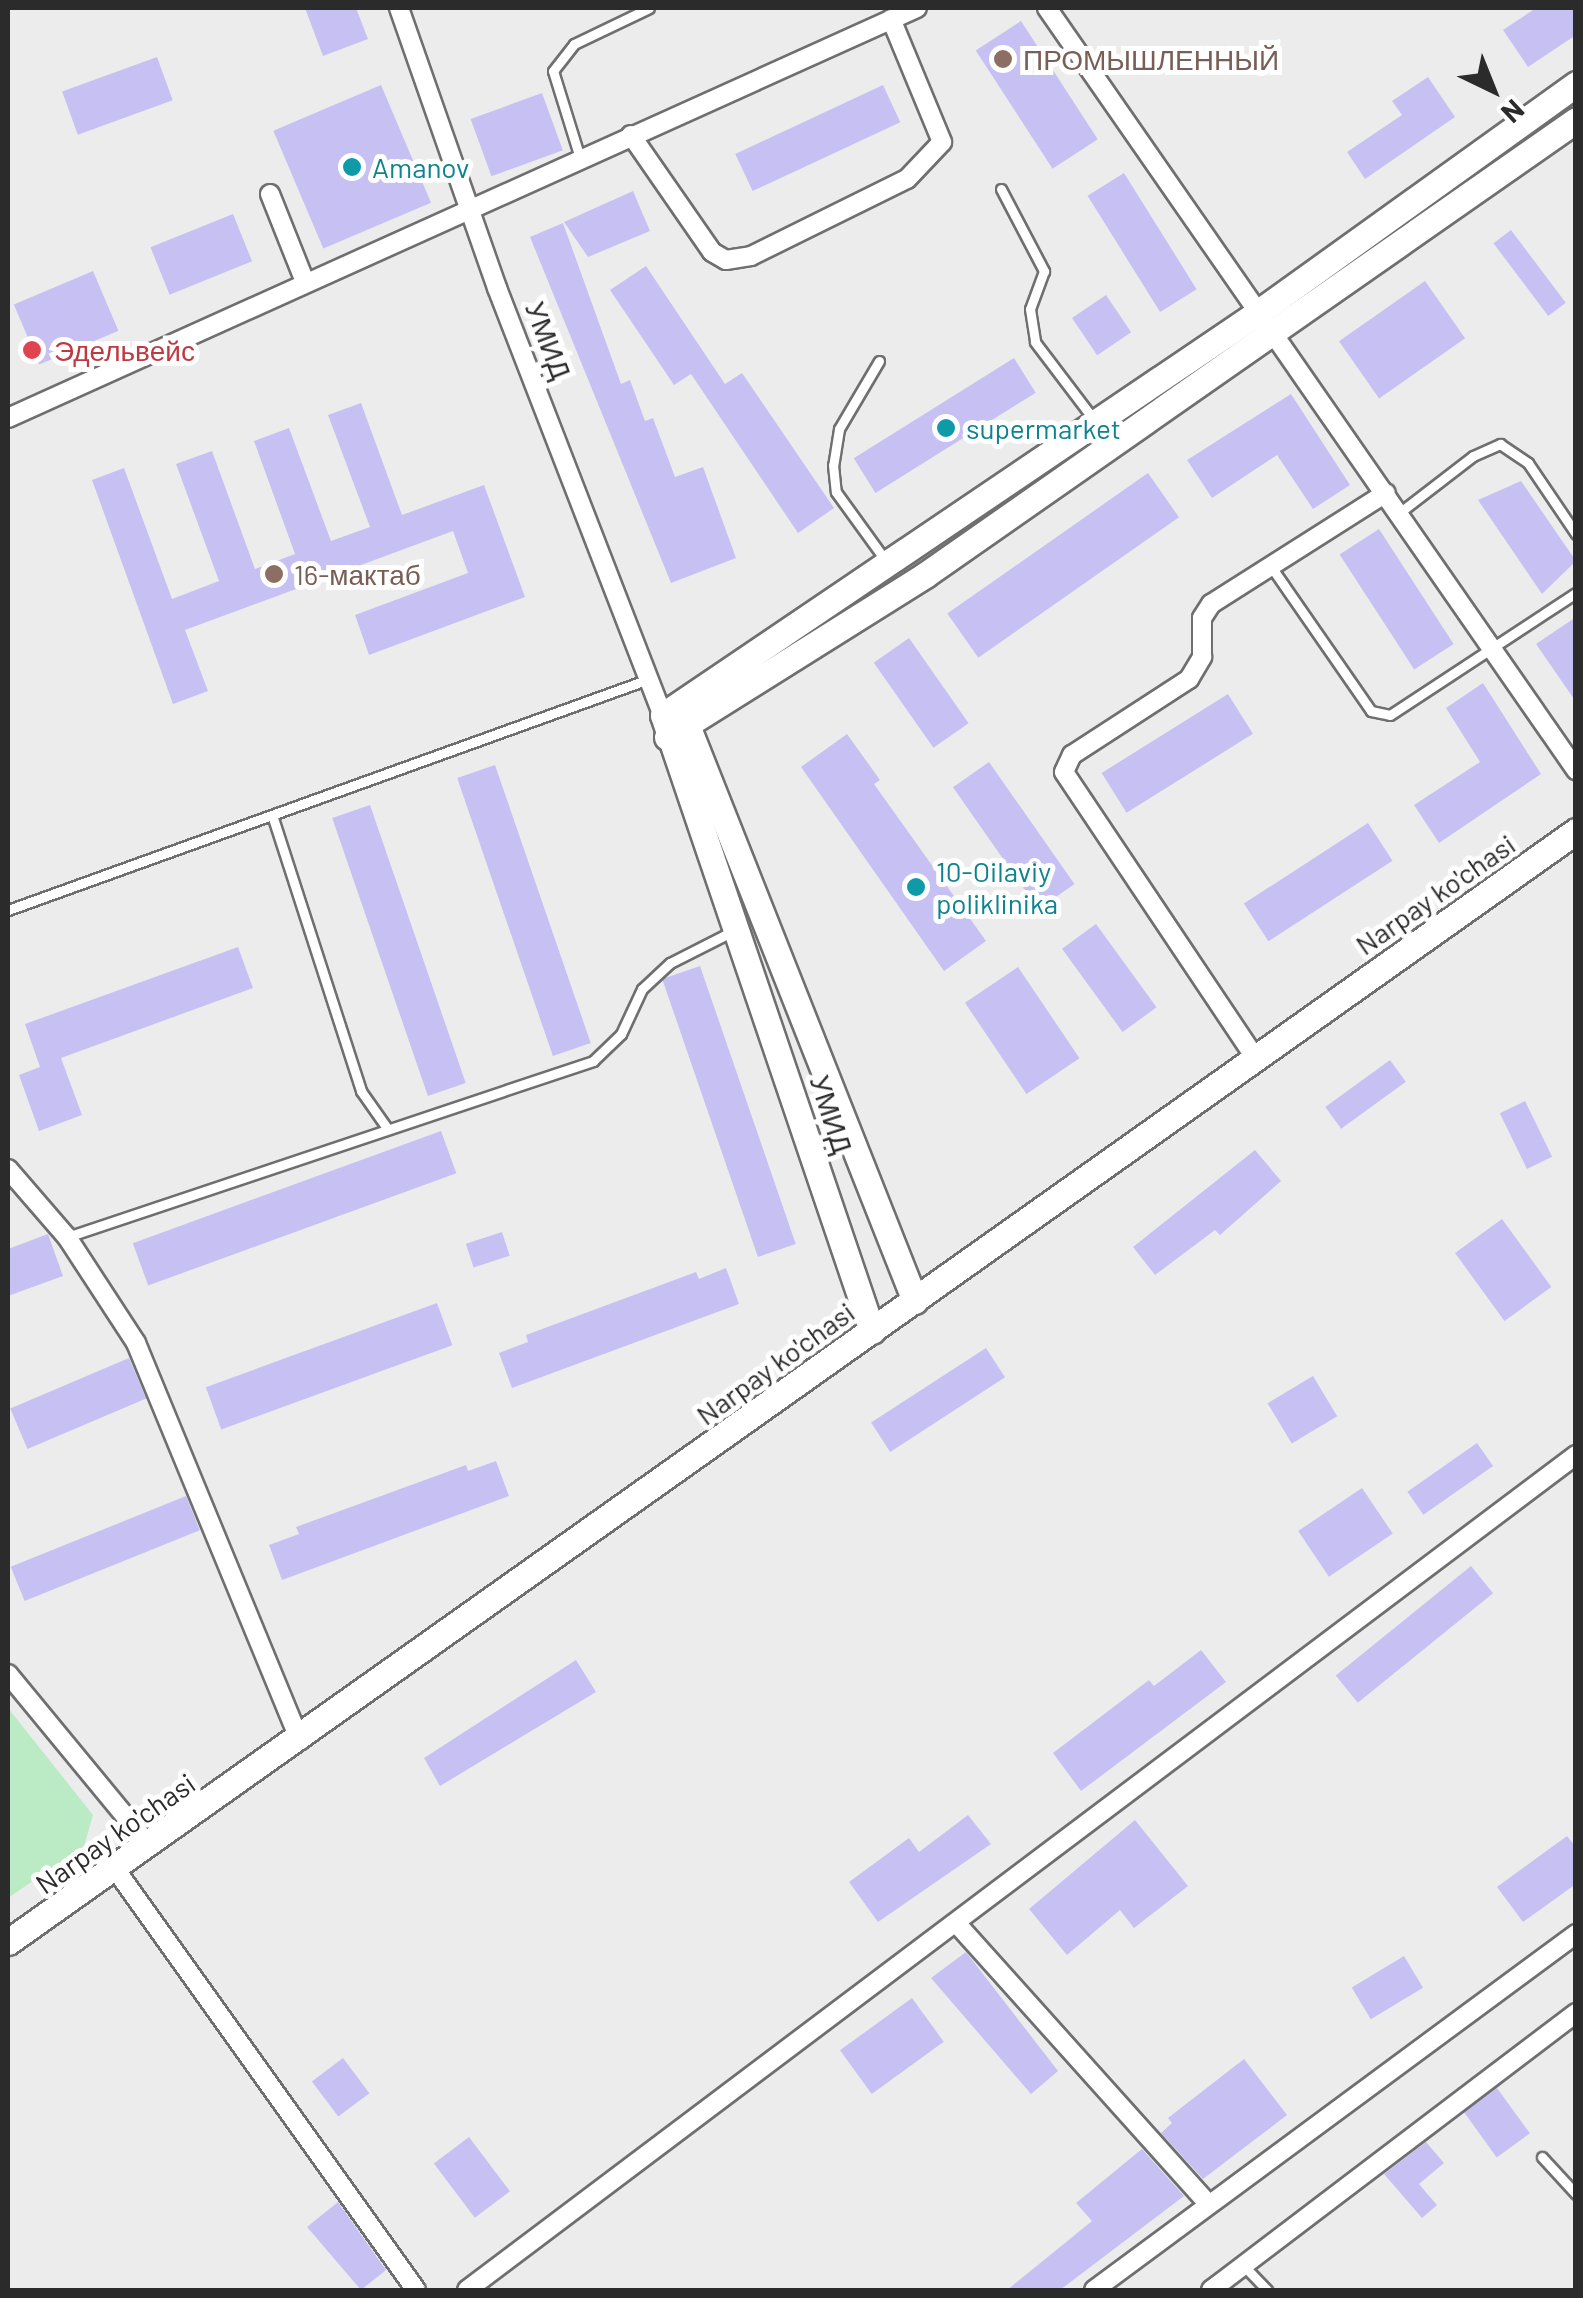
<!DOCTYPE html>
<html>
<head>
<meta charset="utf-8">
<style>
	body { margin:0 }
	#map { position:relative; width:1583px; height:2298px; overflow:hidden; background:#ececed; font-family:Barlow,sans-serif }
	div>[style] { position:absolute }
	.green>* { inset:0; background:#baebc5 }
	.building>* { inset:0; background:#c7c1f3; transform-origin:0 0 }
	.roads { filter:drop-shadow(2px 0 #6f6f70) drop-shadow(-2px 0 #6f6f70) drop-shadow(0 2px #6f6f70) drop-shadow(0 -2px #6f6f70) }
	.lane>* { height:9px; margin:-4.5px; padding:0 4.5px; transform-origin:4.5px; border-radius:4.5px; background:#fff }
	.street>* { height:18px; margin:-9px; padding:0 9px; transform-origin:9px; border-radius:9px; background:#fff }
	.secondary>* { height:25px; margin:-12.5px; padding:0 12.5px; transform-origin:12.5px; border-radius:12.5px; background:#fff }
	.dots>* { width:28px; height:28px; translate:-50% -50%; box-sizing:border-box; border:5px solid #fff; border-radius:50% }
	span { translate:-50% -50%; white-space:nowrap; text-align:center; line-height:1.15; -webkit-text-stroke:10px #fff; paint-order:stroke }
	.education-label { font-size:28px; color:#785e54 }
	.left { translate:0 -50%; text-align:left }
	.culture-label { font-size:28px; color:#0d838f }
	.street-label { font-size:28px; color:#2b2b2c }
	.health-label { font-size:28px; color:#be3a42 }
	.frame { position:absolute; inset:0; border:10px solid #2b2b2c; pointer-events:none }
	.north { position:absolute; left:1443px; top:40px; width:100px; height:100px; -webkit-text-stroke:8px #fff; paint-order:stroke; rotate:137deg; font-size:28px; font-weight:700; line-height:40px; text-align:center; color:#2b2b2c }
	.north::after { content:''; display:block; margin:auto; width:35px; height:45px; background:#2b2b2c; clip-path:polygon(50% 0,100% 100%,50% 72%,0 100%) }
</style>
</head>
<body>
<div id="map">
	<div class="green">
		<div style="clip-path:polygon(8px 1708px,93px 1815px,84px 1846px,8px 1898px)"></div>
	</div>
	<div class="building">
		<div style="clip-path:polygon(305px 8px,356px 8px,368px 39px,323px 56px)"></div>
		<div style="clip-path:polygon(1536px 8px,1576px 8px,1576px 35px,1528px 67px,1503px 30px)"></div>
		<div style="left:1021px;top:21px;width:141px;height:54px;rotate:57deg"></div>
		<div style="left:157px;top:57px;width:46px;height:101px;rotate:70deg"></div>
		<div style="clip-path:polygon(1428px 77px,1455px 117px,1365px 179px,1347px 152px,1402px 115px,1392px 101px)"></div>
		<div style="left:381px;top:85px;width:128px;height:117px;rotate:67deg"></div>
		<div style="left:883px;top:85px;width:41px;height:163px;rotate:65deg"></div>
		<div style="left:542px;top:93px;width:61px;height:76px;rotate:70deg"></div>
		<div style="left:1124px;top:173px;width:137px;height:43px;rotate:58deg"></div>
		<div style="clip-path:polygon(633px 191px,650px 231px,588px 257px,564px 222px)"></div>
		<div style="left:233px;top:214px;width:51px;height:89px;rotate:68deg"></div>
		<div style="clip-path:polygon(563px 223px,621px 384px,630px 380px,645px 421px,653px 418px,675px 477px,703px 467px,736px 558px,671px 583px,530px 237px)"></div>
		<div style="left:1511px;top:230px;width:91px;height:22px;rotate:53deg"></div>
		<div style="clip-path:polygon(646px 266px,725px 384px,742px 373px,834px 508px,798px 533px,691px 374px,674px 385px,610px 290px)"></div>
		<div style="left:93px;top:271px;width:65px;height:86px;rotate:67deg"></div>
		<div style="left:1425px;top:281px;width:70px;height:105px;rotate:55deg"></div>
		<div style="left:1106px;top:295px;width:45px;height:41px;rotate:56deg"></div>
		<div style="left:1014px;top:358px;width:41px;height:189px;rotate:58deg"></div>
		<div style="clip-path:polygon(1291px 394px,1350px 485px,1313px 509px,1277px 455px,1212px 498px,1187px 460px)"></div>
		<div style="clip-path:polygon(361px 403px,402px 515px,484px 485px,525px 597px,369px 655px,355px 615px,468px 573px,453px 531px,185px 630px,208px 691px,173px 704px,92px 480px,124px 468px,172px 599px,219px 581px,176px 464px,212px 451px,255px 569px,295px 554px,254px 441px,289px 428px,331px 541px,370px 527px,328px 415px)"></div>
		<div style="left:1148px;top:473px;width:54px;height:245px;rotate:55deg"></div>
		<div style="clip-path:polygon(1521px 481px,1576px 561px,1542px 594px,1478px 500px)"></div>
		<div style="left:1379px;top:529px;width:137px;height:47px;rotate:57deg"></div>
		<div style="clip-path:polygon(1576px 617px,1576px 702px,1536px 644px)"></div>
		<div style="left:909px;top:638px;width:104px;height:43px;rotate:55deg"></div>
		<div style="clip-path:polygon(1483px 683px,1541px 774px,1439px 843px,1414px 805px,1480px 762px,1446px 708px)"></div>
		<div style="left:1228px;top:694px;width:47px;height:149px;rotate:58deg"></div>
		<div style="clip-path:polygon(847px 734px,880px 780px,874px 784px,986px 941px,944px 971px,801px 767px)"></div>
		<div style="left:989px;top:762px;width:149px;height:44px;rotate:55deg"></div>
		<div style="left:495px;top:765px;width:294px;height:40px;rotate:71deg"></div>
		<div style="left:370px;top:805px;width:294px;height:40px;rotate:71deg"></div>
		<div style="left:1368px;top:823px;width:45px;height:148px;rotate:57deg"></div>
		<div style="left:1096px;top:924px;width:103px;height:42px;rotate:54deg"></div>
		<div style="clip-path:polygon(238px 947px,253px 988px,61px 1058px,82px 1115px,39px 1131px,19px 1075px,40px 1067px,25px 1024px)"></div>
		<div style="left:700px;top:966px;width:294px;height:40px;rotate:71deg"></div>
		<div style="left:1018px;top:967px;width:110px;height:64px;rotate:56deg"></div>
		<div style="left:1390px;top:1060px;width:27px;height:80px;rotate:54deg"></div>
		<div style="left:1525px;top:1101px;width:62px;height:28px;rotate:64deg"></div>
		<div style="left:441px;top:1131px;width:45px;height:328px;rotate:70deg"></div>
		<div style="clip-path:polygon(1255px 1150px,1281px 1181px,1220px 1235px,1215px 1230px,1155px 1275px,1133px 1247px)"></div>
		<div style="left:1502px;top:1219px;width:84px;height:58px;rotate:54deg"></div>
		<div style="left:502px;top:1232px;width:25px;height:38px;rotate:72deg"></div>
		<div style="clip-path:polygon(48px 1234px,63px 1276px,8px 1296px,8px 1249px)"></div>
		<div style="clip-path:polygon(726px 1268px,739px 1304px,512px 1388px,499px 1353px,528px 1342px,526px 1335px,696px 1272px,699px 1279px)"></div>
		<div style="left:437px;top:1303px;width:45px;height:246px;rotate:70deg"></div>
		<div style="left:986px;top:1348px;width:35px;height:137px;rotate:57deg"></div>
		<div style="left:129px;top:1358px;width:44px;height:129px;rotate:67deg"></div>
		<div style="left:1313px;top:1376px;width:47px;height:53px;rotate:59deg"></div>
		<div style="left:1477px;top:1443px;width:28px;height:85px;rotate:55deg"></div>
		<div style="clip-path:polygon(496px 1461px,509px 1496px,282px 1580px,269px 1545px,299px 1534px,296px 1527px,466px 1465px,468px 1471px)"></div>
		<div style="left:1362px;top:1488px;width:55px;height:77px;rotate:56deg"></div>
		<div style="left:186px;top:1496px;width:37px;height:189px;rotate:68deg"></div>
		<div style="left:1471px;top:1566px;width:35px;height:174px;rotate:51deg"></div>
		<div style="clip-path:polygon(1201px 1650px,1226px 1682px,1081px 1791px,1053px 1753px,1149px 1680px,1154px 1686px)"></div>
		<div style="clip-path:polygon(576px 1660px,596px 1692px,440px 1786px,424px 1758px)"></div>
		<div style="clip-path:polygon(968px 1815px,991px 1844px,878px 1922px,849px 1882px,909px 1838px,919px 1852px)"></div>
		<div style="clip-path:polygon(1135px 1820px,1188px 1886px,1134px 1928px,1120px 1910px,1067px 1955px,1029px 1909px)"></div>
		<div style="clip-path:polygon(1567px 1836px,1576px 1847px,1576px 1884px,1523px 1922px,1497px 1887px)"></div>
		<div style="clip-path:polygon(966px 1952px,1058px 2071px,1031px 2094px,931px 1978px)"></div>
		<div style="left:1404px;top:1956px;width:37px;height:61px;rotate:59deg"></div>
		<div style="left:912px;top:1998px;width:54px;height:89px;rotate:54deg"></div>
		<div style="left:343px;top:2058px;width:44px;height:39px;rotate:53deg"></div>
		<div style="clip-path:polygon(1244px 2059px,1287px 2115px,1203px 2179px,1161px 2133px,1172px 2123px,1168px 2118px)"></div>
		<div style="left:1497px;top:2088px;width:56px;height:41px;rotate:54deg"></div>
		<div style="left:469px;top:2137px;width:68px;height:44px;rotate:53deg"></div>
		<div style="clip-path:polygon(1426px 2142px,1444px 2163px,1419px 2184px,1437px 2205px,1422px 2218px,1384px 2174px)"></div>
		<div style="clip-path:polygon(1142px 2149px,1184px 2196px,1060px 2290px,1007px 2290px,1092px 2221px,1076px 2203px)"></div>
		<div style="clip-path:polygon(338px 2202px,386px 2270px,361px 2290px,307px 2227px)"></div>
	</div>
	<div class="roads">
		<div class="lane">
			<div style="left:580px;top:158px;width:91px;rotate:-107.2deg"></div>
			<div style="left:553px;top:71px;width:34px;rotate:-52deg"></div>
			<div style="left:574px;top:44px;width:83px;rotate:-25.6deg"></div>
			<div style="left:1001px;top:189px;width:93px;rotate:62.3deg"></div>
			<div style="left:1044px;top:271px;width:40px;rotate:110.2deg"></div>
			<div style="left:1030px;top:309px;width:33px;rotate:81deg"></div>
			<div style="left:1035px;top:342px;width:99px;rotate:52.8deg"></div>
			<div style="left:879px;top:361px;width:79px;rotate:120.5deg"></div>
			<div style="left:839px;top:429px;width:36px;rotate:99deg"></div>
			<div style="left:833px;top:465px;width:27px;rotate:84deg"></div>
			<div style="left:836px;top:492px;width:85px;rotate:54.1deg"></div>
			<div style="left:1399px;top:513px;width:93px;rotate:-37.6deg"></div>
			<div style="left:1473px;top:456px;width:30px;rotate:-24deg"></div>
			<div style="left:1500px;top:444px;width:34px;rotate:34deg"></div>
			<div style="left:1528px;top:463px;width:86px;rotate:55.9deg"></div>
			<div style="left:1272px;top:568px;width:174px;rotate:55.3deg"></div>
			<div style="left:1371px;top:711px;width:19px;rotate:12deg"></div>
			<div style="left:1390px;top:715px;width:222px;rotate:-33.3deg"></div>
			<div style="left:273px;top:818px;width:287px;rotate:72.1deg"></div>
			<div style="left:361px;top:1091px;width:45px;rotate:54.9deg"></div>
			<div style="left:8px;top:910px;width:681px;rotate:-19.82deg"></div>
			<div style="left:67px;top:1237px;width:555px;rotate:-18.5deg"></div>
			<div style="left:593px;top:1061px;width:39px;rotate:-44deg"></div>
			<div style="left:621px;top:1034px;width:50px;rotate:-65deg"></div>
			<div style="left:642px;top:989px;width:38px;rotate:-43deg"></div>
			<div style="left:670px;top:963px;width:71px;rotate:-26.9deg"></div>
			<div style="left:1542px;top:2157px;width:50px;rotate:47.4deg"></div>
			<div style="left:1245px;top:2267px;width:32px;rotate:46deg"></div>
		</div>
		<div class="street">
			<div style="left:399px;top:8px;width:297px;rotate:70.7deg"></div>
			<div style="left:497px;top:288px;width:458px;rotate:68.8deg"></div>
			<div style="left:1047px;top:8px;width:928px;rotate:55.23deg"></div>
			<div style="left:631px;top:135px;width:142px;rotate:55.3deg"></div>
			<div style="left:712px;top:252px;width:16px;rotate:30deg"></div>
			<div style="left:726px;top:260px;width:25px;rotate:-9deg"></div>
			<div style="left:751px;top:256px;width:174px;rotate:-26.3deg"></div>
			<div style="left:907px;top:179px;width:51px;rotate:-46.6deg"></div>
			<div style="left:942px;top:142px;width:133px;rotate:-112.5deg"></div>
			<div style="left:270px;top:194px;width:95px;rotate:68.3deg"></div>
			<div style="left:8px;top:418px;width:997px;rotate:-24.28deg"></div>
			<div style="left:1256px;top:1059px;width:345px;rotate:-123.8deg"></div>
			<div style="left:1064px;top:772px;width:19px;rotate:-65deg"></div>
			<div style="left:1072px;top:755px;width:140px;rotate:-33deg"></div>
			<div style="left:1189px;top:679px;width:26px;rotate:-59deg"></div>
			<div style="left:1202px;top:657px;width:39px;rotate:-90deg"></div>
			<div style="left:1202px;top:618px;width:17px;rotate:-57deg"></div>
			<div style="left:1211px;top:604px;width:207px;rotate:-32.4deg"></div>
			<div style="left:8px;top:1169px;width:90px;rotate:49.1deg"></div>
			<div style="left:67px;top:1237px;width:126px;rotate:56.9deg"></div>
			<div style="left:136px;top:1343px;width:430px;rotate:67.6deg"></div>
			<div style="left:8px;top:1674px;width:223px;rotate:50.5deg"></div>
			<div style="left:116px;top:1870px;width:516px;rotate:54.46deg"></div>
			<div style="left:958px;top:1925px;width:373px;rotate:48.1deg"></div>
			<div style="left:467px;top:2290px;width:1388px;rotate:-36.98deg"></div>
			<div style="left:1094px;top:2290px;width:599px;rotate:-36.45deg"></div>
			<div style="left:1211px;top:2290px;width:458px;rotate:-37.2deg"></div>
		</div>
		<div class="secondary">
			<div style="left:683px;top:715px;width:630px;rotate:68.4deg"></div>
			<div style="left:667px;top:737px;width:305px;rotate:-32.1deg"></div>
			<div style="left:925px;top:575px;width:794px;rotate:-34.95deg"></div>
			<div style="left:872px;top:1331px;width:650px;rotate:-108.74deg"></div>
			<div style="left:663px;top:715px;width:716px;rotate:-34.07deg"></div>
			<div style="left:1256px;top:314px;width:394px;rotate:-35.7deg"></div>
			<div style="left:8px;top:1942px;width:1922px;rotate:-35.32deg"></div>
		</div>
	</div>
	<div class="dots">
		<div style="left:1003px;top:59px;background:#8d6e63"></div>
		<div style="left:352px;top:167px;background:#0f9aa8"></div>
		<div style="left:32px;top:350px;background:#e0444e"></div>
		<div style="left:946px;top:428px;background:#0f9aa8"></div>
		<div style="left:274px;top:574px;background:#8d6e63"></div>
		<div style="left:916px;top:887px;background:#0f9aa8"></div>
	</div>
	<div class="education-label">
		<span class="left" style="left:1023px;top:59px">ПРОМЫШЛЕННЫЙ</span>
		<span class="left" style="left:294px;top:574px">16-мактаб</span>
	</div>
	<div class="culture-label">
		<span class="left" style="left:372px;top:167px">Amanov</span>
		<span class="left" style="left:966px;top:428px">supermarket</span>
		<span class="left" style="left:936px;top:887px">10-Oilaviy<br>poliklinika</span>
	</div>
	<div class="street-label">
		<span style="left:549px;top:340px;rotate:69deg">УМИД</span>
		<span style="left:1435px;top:894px;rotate:-35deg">Narpay ko'chasi</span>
		<span style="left:832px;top:1114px;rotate:72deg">УМИД</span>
		<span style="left:775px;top:1363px;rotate:-36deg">Narpay ko'chasi</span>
		<span style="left:115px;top:1833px;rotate:-35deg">Narpay ko'chasi</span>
	</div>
	<div class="health-label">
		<span class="left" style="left:54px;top:350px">Эдельвейс</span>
	</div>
	<div class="frame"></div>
	<div class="north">N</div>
</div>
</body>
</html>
